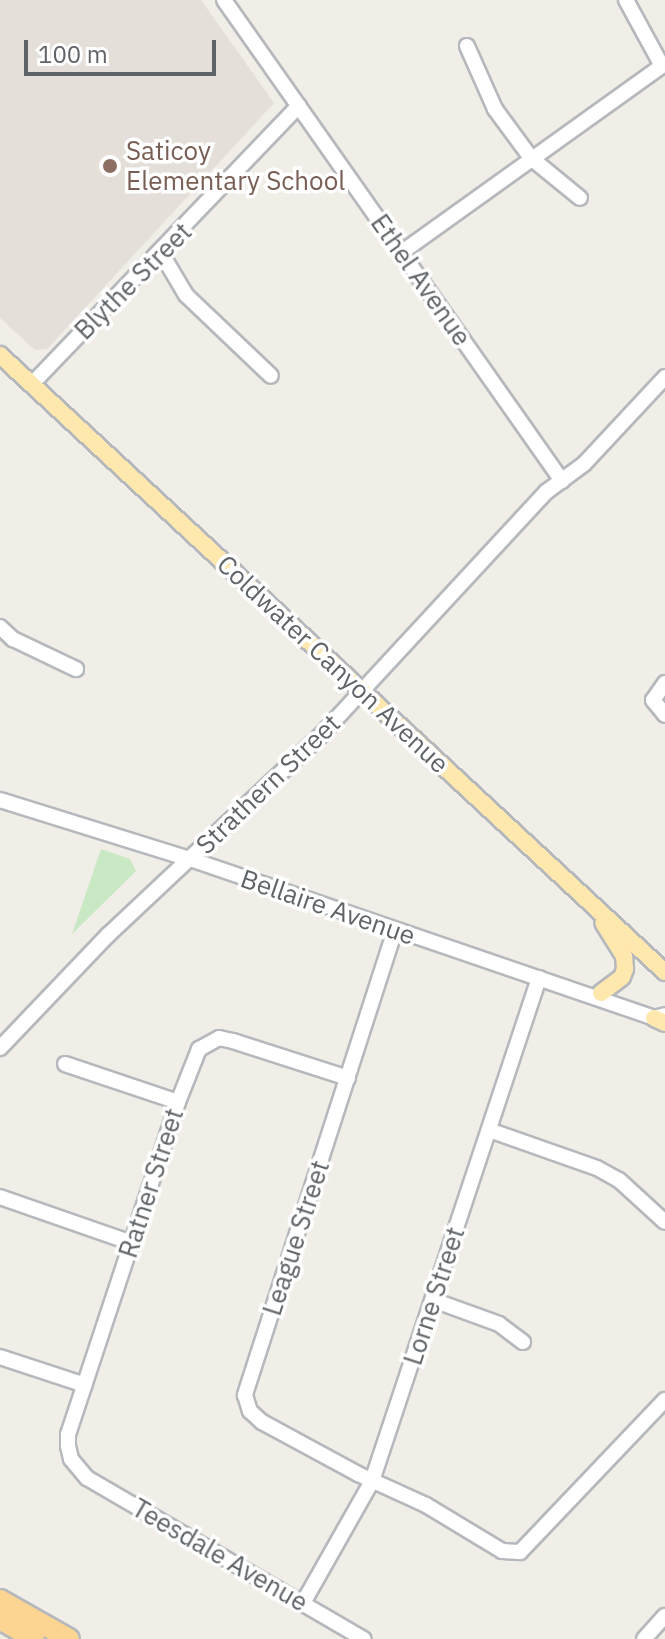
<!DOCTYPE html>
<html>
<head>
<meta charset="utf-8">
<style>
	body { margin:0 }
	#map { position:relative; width:665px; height:1639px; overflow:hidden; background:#f1eee8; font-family:"IBM Plex Sans",sans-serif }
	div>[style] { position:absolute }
	.education>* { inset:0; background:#e4dfd9 }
	.green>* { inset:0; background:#c9e8c4 }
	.roads { filter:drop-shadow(2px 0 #b5b8bc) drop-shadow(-2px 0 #b5b8bc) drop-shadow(0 2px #b5b8bc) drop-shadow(0 -2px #b5b8bc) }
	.minor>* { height:14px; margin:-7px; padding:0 7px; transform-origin:7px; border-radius:7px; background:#fff }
	.major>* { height:16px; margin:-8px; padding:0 8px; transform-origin:8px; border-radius:8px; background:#ffe8ae }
	.highway>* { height:20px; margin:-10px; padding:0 10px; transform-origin:10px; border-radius:10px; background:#fdd592 }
	.dots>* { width:22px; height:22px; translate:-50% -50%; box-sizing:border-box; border:4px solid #fff; border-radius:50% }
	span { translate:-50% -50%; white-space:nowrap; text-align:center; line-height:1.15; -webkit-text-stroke:7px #fff; paint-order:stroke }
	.education-label { font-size:26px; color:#785e54 }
	.left { translate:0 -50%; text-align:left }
	.street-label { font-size:26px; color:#5f6468 }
	.scale { position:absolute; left:24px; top:40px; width:192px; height:36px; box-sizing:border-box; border:4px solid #5f6468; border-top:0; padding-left:10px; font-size:24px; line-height:28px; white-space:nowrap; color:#5f6468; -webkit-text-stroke:6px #fff; paint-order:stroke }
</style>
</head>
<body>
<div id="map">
	<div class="education">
		<div style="clip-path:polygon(0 0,201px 0,274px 103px,47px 349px,35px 350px,0 318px)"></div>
	</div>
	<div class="green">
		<div style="clip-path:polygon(101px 849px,130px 859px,136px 871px,72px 934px)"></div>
	</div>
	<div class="roads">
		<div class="minor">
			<div style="left:224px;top:0;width:588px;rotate:54.9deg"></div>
			<div style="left:626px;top:0;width:75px;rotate:61.4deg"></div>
			<div style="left:467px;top:46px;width:69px;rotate:66deg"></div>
			<div style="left:495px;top:109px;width:61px;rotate:53.7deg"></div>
			<div style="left:531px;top:158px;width:63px;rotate:39.2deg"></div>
			<div style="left:160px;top:251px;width:51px;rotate:59.4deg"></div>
			<div style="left:186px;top:295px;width:117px;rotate:43.6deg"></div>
			<div style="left:402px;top:252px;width:323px;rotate:-35.6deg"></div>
			<div style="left:31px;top:385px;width:387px;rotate:-46.2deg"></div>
			<div style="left:0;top:627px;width:18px;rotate:43deg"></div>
			<div style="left:13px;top:639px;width:70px;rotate:25.5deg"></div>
			<div style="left:665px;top:683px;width:21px;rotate:125deg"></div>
			<div style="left:653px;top:700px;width:19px;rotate:51deg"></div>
			<div style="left:0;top:800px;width:199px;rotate:17.3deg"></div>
			<div style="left:190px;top:859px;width:490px;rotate:18.9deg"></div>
			<div style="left:654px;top:1018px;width:11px;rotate:-15deg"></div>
			<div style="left:395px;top:930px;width:489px;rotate:107.9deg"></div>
			<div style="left:245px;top:1395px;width:17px;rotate:73deg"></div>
			<div style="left:250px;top:1411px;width:16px;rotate:43deg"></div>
			<div style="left:262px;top:1422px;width:109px;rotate:28.4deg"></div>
			<div style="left:358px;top:1474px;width:75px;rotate:24.5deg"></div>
			<div style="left:426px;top:1505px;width:89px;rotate:31.2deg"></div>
			<div style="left:502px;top:1551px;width:18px;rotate:3deg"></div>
			<div style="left:520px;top:1552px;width:210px;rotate:-46.4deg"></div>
			<div style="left:0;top:1048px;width:156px;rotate:-46.3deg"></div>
			<div style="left:108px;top:935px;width:292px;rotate:-43.2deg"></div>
			<div style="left:321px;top:735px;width:331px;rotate:-47.2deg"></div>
			<div style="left:546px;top:492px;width:47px;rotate:-36.4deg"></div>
			<div style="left:584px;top:464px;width:119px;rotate:-47deg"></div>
			<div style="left:65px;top:1064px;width:119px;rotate:18.6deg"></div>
			<div style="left:348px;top:1078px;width:121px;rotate:-162.2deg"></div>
			<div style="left:233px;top:1041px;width:14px;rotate:-168deg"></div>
			<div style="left:219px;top:1038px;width:23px;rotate:151deg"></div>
			<div style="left:199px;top:1049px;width:57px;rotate:111.6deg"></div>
			<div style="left:178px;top:1102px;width:350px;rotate:108.3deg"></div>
			<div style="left:68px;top:1434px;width:12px;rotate:90deg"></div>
			<div style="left:68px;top:1446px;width:13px;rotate:77deg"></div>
			<div style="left:71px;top:1459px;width:25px;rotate:50deg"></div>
			<div style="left:87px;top:1478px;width:320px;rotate:30.2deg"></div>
			<div style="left:489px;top:1130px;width:114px;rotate:19.4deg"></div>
			<div style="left:597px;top:1168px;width:25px;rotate:29deg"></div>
			<div style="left:619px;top:1180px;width:62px;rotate:42.4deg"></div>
			<div style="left:0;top:1197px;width:140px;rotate:19.2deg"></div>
			<div style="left:433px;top:1300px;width:70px;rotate:20deg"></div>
			<div style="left:499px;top:1324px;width:30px;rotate:37deg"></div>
			<div style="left:0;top:1357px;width:89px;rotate:18.2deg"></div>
			<div style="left:303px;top:1603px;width:140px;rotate:-60.5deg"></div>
			<div style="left:372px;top:1481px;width:530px;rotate:-71.63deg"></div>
			<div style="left:644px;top:1639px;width:31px;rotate:-48deg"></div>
		</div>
		<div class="major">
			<div style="left:0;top:355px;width:907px;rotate:42.86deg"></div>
			<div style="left:601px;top:993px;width:26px;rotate:-37deg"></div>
			<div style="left:622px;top:977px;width:9px;rotate:-69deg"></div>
			<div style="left:625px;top:969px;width:13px;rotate:-94deg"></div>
			<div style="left:624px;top:956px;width:39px;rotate:-122deg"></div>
			<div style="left:654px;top:1018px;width:12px;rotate:24deg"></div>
		</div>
		<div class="highway">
			<div style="left:0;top:1600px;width:79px;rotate:29.5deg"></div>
			<div style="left:0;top:1619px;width:39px;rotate:30deg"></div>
		</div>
	</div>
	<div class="dots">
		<div style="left:110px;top:166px;background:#8d6e63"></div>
	</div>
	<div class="education-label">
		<span class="left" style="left:126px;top:166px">Saticoy<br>Elementary School</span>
	</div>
	<div class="street-label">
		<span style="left:421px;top:280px;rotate:55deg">Ethel Avenue</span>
		<span style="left:133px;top:281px;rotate:-45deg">Blythe Street</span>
		<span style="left:333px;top:664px;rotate:43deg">Coldwater Canyon Avenue</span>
		<span style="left:268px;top:784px;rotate:-44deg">Strathern Street</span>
		<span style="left:328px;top:907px;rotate:19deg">Bellaire Avenue</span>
		<span style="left:151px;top:1183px;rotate:-72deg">Ratner Street</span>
		<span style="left:296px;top:1238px;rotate:-72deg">League Street</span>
		<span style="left:434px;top:1296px;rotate:-72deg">Lorne Street</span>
		<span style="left:220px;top:1555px;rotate:30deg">Teesdale Avenue</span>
	</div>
	<div class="scale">100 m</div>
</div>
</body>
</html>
